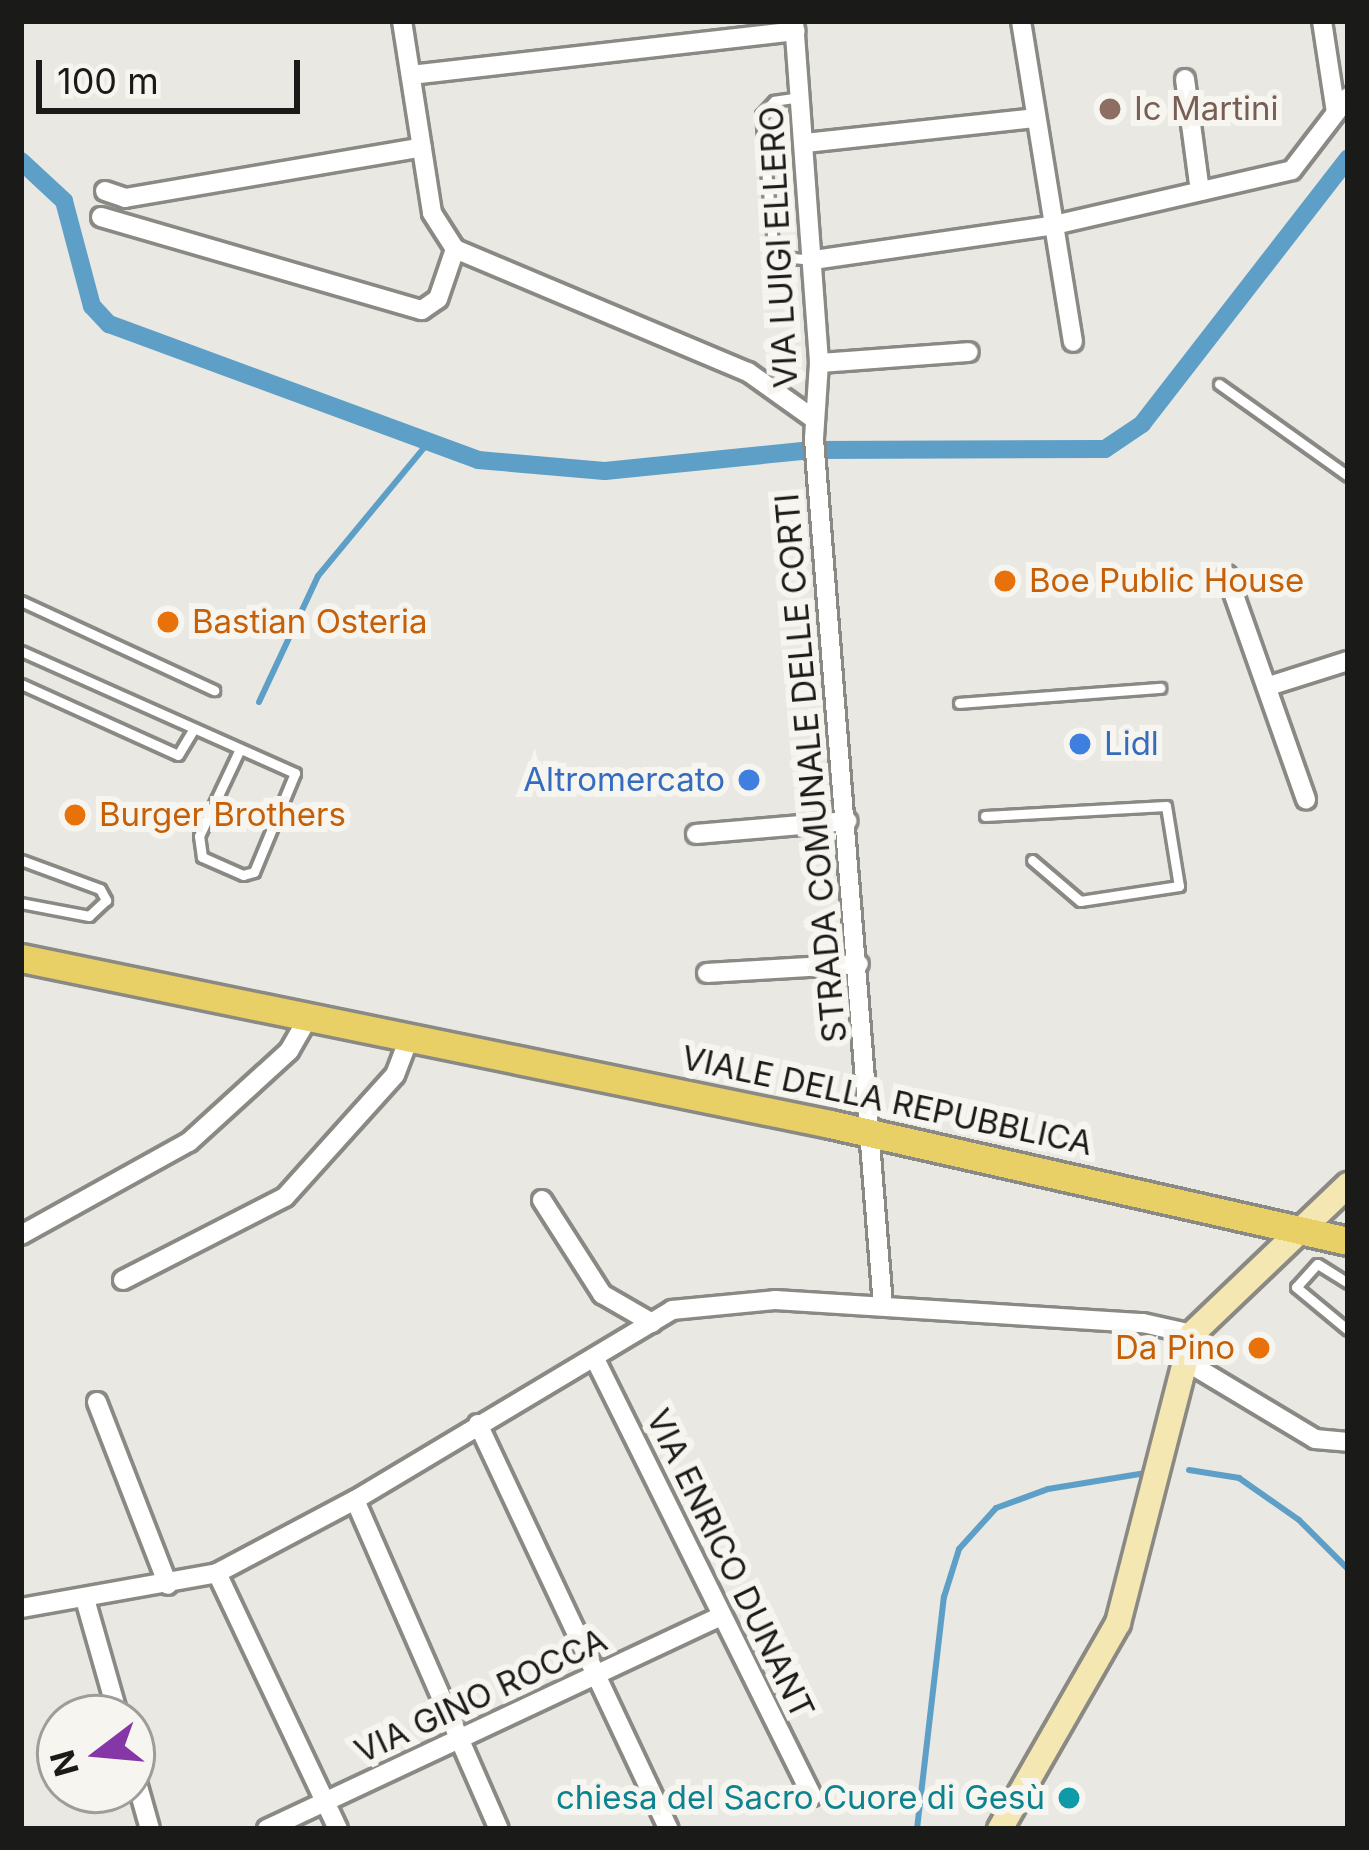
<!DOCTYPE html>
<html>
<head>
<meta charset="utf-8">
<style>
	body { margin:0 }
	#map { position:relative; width:1369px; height:1850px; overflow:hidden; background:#e9e8e2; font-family:Inter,sans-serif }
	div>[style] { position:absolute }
	.stream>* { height:6px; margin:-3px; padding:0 3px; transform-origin:3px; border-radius:3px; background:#5d9fc6 }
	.canal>* { height:18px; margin:-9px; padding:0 9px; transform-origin:9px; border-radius:9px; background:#5d9fc6 }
	.roads { filter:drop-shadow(3px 0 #8a8984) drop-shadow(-3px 0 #8a8984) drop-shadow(0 3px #8a8984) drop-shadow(0 -3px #8a8984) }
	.lane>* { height:9px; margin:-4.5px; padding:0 4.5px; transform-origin:4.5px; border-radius:4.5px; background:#fff }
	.street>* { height:18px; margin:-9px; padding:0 9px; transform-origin:9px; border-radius:9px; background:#fff }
	.secondary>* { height:24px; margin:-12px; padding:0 12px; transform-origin:12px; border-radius:12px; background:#f4e7b2 }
	.primary>* { height:27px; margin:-13.5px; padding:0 13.5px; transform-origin:13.5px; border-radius:13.5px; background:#e9d066 }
	.dots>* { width:33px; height:33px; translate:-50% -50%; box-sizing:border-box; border:6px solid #f6f5f0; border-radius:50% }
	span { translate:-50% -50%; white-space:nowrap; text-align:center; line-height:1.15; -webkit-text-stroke:12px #f6f5f0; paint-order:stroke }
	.education-label { font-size:33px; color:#785e54 }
	.left { translate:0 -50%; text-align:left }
	.street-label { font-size:33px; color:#1a1a18 }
	.food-label { font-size:33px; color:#c56008 }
	.right { translate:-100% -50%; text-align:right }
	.shop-label { font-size:33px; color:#366cbe }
	.culture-label { font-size:33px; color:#0d838f }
	.frame { position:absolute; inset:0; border:24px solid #1a1a18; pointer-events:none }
	.north { position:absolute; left:36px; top:1694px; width:120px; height:120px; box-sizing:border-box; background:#f6f5f0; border:3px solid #9e9d9a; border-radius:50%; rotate:254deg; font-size:33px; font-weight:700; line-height:48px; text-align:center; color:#1a1a18 }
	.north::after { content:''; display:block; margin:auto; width:42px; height:54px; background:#8537a7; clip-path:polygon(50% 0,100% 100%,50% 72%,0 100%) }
	.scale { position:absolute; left:36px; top:60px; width:264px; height:54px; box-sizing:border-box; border:6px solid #1a1a18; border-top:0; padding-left:15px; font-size:36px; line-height:42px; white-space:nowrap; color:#1a1a18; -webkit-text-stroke:9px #f6f5f0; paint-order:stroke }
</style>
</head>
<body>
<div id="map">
	<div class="stream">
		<div style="left:259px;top:702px;width:139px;rotate:-64.9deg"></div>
		<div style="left:318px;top:576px;width:174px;rotate:-50.4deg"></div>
		<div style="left:1189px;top:1470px;width:51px;rotate:9.1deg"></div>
		<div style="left:1239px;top:1478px;width:73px;rotate:35deg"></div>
		<div style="left:1299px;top:1520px;width:69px;rotate:45deg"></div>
		<div style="left:917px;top:1829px;width:234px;rotate:-83.4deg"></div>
		<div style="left:944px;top:1597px;width:50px;rotate:-72.6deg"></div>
		<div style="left:959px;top:1549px;width:55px;rotate:-47.9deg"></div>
		<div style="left:996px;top:1508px;width:55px;rotate:-20.1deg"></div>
		<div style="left:1048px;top:1489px;width:99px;rotate:-9.3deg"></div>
	</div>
	<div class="canal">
		<div style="left:21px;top:161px;width:59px;rotate:42.9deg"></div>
		<div style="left:64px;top:201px;width:109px;rotate:75.1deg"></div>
		<div style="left:92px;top:306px;width:25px;rotate:47deg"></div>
		<div style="left:109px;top:324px;width:393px;rotate:20.2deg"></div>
		<div style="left:478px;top:460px;width:127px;rotate:5deg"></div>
		<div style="left:605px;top:471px;width:208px;rotate:-5.8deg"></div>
		<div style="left:812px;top:450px;width:293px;rotate:-0.2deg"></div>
		<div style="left:1105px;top:449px;width:45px;rotate:-34deg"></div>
		<div style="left:1142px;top:424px;width:336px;rotate:-52.2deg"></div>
	</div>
	<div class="roads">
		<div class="lane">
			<div style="left:801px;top:97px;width:27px;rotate:172deg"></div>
			<div style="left:774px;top:101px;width:19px;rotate:133deg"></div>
			<div style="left:761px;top:115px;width:142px;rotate:84.7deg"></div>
			<div style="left:774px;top:256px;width:36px;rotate:6deg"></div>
			<div style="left:1219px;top:384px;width:158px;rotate:35.5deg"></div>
			<div style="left:21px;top:601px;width:213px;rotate:24.8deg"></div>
			<div style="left:21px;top:651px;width:300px;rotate:24deg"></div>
			<div style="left:295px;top:773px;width:107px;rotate:112.5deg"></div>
			<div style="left:254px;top:872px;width:11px;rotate:165deg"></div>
			<div style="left:243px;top:875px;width:45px;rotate:-156.3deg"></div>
			<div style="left:202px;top:857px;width:21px;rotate:-98deg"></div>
			<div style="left:199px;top:836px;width:96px;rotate:-64.8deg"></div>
			<div style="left:21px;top:684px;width:172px;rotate:24.3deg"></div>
			<div style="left:178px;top:755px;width:31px;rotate:-59deg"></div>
			<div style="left:959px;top:703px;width:202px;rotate:-4.3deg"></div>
			<div style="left:985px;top:816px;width:181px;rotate:-3.2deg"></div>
			<div style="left:1166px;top:806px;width:81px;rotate:80.8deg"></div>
			<div style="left:1179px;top:886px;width:100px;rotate:171.4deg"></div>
			<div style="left:1080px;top:901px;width:63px;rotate:-139.5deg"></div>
			<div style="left:21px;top:860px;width:84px;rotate:20.2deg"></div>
			<div style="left:100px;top:889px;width:13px;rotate:61deg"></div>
			<div style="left:106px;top:900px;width:23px;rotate:137deg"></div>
			<div style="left:89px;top:916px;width:69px;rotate:-169.2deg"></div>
			<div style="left:1348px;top:1283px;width:36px;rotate:-148deg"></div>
			<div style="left:1317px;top:1264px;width:31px;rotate:132deg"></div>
			<div style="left:1296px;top:1287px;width:67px;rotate:39.6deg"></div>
		</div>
		<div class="street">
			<div style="left:402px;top:21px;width:194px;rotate:81.1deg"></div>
			<div style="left:432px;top:213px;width:43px;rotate:57.4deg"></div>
			<div style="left:455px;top:249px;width:318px;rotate:22.8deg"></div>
			<div style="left:748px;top:372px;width:81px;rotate:35.5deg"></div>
			<div style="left:794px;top:21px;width:343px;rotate:85.8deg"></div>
			<div style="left:819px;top:363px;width:76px;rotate:93.8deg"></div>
			<div style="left:814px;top:439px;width:870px;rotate:85.45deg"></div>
			<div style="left:1021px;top:21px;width:325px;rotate:80.8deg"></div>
			<div style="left:1322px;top:21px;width:92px;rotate:81.3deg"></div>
			<div style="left:411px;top:75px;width:387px;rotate:-6.5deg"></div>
			<div style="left:1185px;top:79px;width:113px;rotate:82.4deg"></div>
			<div style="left:805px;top:143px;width:231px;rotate:-6.2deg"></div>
			<div style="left:105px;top:191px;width:21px;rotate:19deg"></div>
			<div style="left:125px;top:198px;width:301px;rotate:-9.7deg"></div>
			<div style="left:101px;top:217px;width:334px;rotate:16.2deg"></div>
			<div style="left:422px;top:310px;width:19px;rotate:-35deg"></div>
			<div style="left:438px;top:299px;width:53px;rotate:-71.2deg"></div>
			<div style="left:813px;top:260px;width:239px;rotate:-8.2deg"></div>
			<div style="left:1050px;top:226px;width:248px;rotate:-13deg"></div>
			<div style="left:1292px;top:170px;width:92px;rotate:-52.5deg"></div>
			<div style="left:819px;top:363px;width:150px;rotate:-4.2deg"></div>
			<div style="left:1227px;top:575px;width:238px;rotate:70.6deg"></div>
			<div style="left:1269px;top:686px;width:83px;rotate:-17.6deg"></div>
			<div style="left:696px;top:834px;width:152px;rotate:-4.9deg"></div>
			<div style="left:707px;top:973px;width:152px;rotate:-3.4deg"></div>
			<div style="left:542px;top:1200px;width:112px;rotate:57.4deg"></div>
			<div style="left:602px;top:1294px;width:58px;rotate:30.1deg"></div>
			<div style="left:21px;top:1235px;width:192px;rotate:-29deg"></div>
			<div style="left:189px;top:1142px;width:135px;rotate:-42.3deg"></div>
			<div style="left:289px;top:1051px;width:38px;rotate:-60deg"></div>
			<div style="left:123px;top:1280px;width:182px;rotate:-27.1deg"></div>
			<div style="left:285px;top:1197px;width:164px;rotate:-48deg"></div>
			<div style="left:395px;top:1075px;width:39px;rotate:-69deg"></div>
			<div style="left:595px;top:1359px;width:488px;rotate:63.6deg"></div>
			<div style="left:1182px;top:1359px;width:155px;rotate:31deg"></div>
			<div style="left:1315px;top:1439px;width:33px;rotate:5deg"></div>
			<div style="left:97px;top:1402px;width:196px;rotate:68.8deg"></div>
			<div style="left:478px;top:1424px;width:448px;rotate:64.8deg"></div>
			<div style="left:355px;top:1500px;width:359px;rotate:66.4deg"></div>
			<div style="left:217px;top:1573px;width:283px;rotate:64.7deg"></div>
			<div style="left:85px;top:1599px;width:124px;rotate:74.1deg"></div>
			<div style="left:21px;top:1608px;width:199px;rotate:-10.1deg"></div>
			<div style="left:217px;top:1573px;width:156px;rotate:-27.9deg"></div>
			<div style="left:355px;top:1500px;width:370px;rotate:-30.9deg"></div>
			<div style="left:672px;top:1310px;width:103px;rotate:-5.5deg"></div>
			<div style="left:775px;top:1300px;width:369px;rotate:3.6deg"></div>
			<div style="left:1143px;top:1323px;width:50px;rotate:12.7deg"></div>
			<div style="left:132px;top:1765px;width:66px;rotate:74.3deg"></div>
			<div style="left:267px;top:1829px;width:501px;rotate:-25.13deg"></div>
		</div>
		<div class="secondary">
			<div style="left:1000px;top:1829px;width:237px;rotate:-60.2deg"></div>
			<div style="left:1118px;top:1623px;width:298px;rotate:-75.6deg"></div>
			<div style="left:1192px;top:1334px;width:216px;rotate:-43.7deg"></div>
		</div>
		<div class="primary">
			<div style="left:21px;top:958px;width:826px;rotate:11.6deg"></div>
			<div style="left:830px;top:1124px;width:531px;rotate:12.73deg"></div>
		</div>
	</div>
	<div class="dots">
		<div style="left:1110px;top:109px;background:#8d6e63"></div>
		<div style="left:1005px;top:581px;background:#e8710a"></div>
		<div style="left:168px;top:622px;background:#e8710a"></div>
		<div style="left:1080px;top:744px;background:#3f7fe0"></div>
		<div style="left:749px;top:780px;background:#3f7fe0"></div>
		<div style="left:75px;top:815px;background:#e8710a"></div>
		<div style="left:1259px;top:1348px;background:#e8710a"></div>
		<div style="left:1069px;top:1798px;background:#0f9aa8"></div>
	</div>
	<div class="education-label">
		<span class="left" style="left:1134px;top:109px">Ic Martini</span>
	</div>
	<div class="street-label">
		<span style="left:779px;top:247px;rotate:-93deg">VIA LUIGI ELLERO</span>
		<span style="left:811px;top:768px;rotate:-95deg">STRADA COMUNALE DELLE CORTI</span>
		<span style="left:887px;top:1101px;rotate:12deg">VIALE DELLA REPUBBLICA</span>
		<span style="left:730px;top:1564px;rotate:64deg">VIA ENRICO DUNANT</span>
		<span style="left:481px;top:1696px;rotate:-25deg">VIA GINO ROCCA</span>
	</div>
	<div class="food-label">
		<span class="left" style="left:1029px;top:581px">Boe Public House</span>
		<span class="left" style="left:192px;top:622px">Bastian Osteria</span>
		<span class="left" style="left:99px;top:815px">Burger Brothers</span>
		<span class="right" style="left:1235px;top:1348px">Da Pino</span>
	</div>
	<div class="shop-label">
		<span class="left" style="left:1104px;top:744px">Lidl</span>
		<span class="right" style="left:725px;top:780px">Altromercato</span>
	</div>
	<div class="culture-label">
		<span class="right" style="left:1045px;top:1798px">chiesa del Sacro Cuore di Gesù</span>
	</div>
	<div class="frame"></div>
	<div class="north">N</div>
	<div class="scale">100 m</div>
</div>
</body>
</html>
